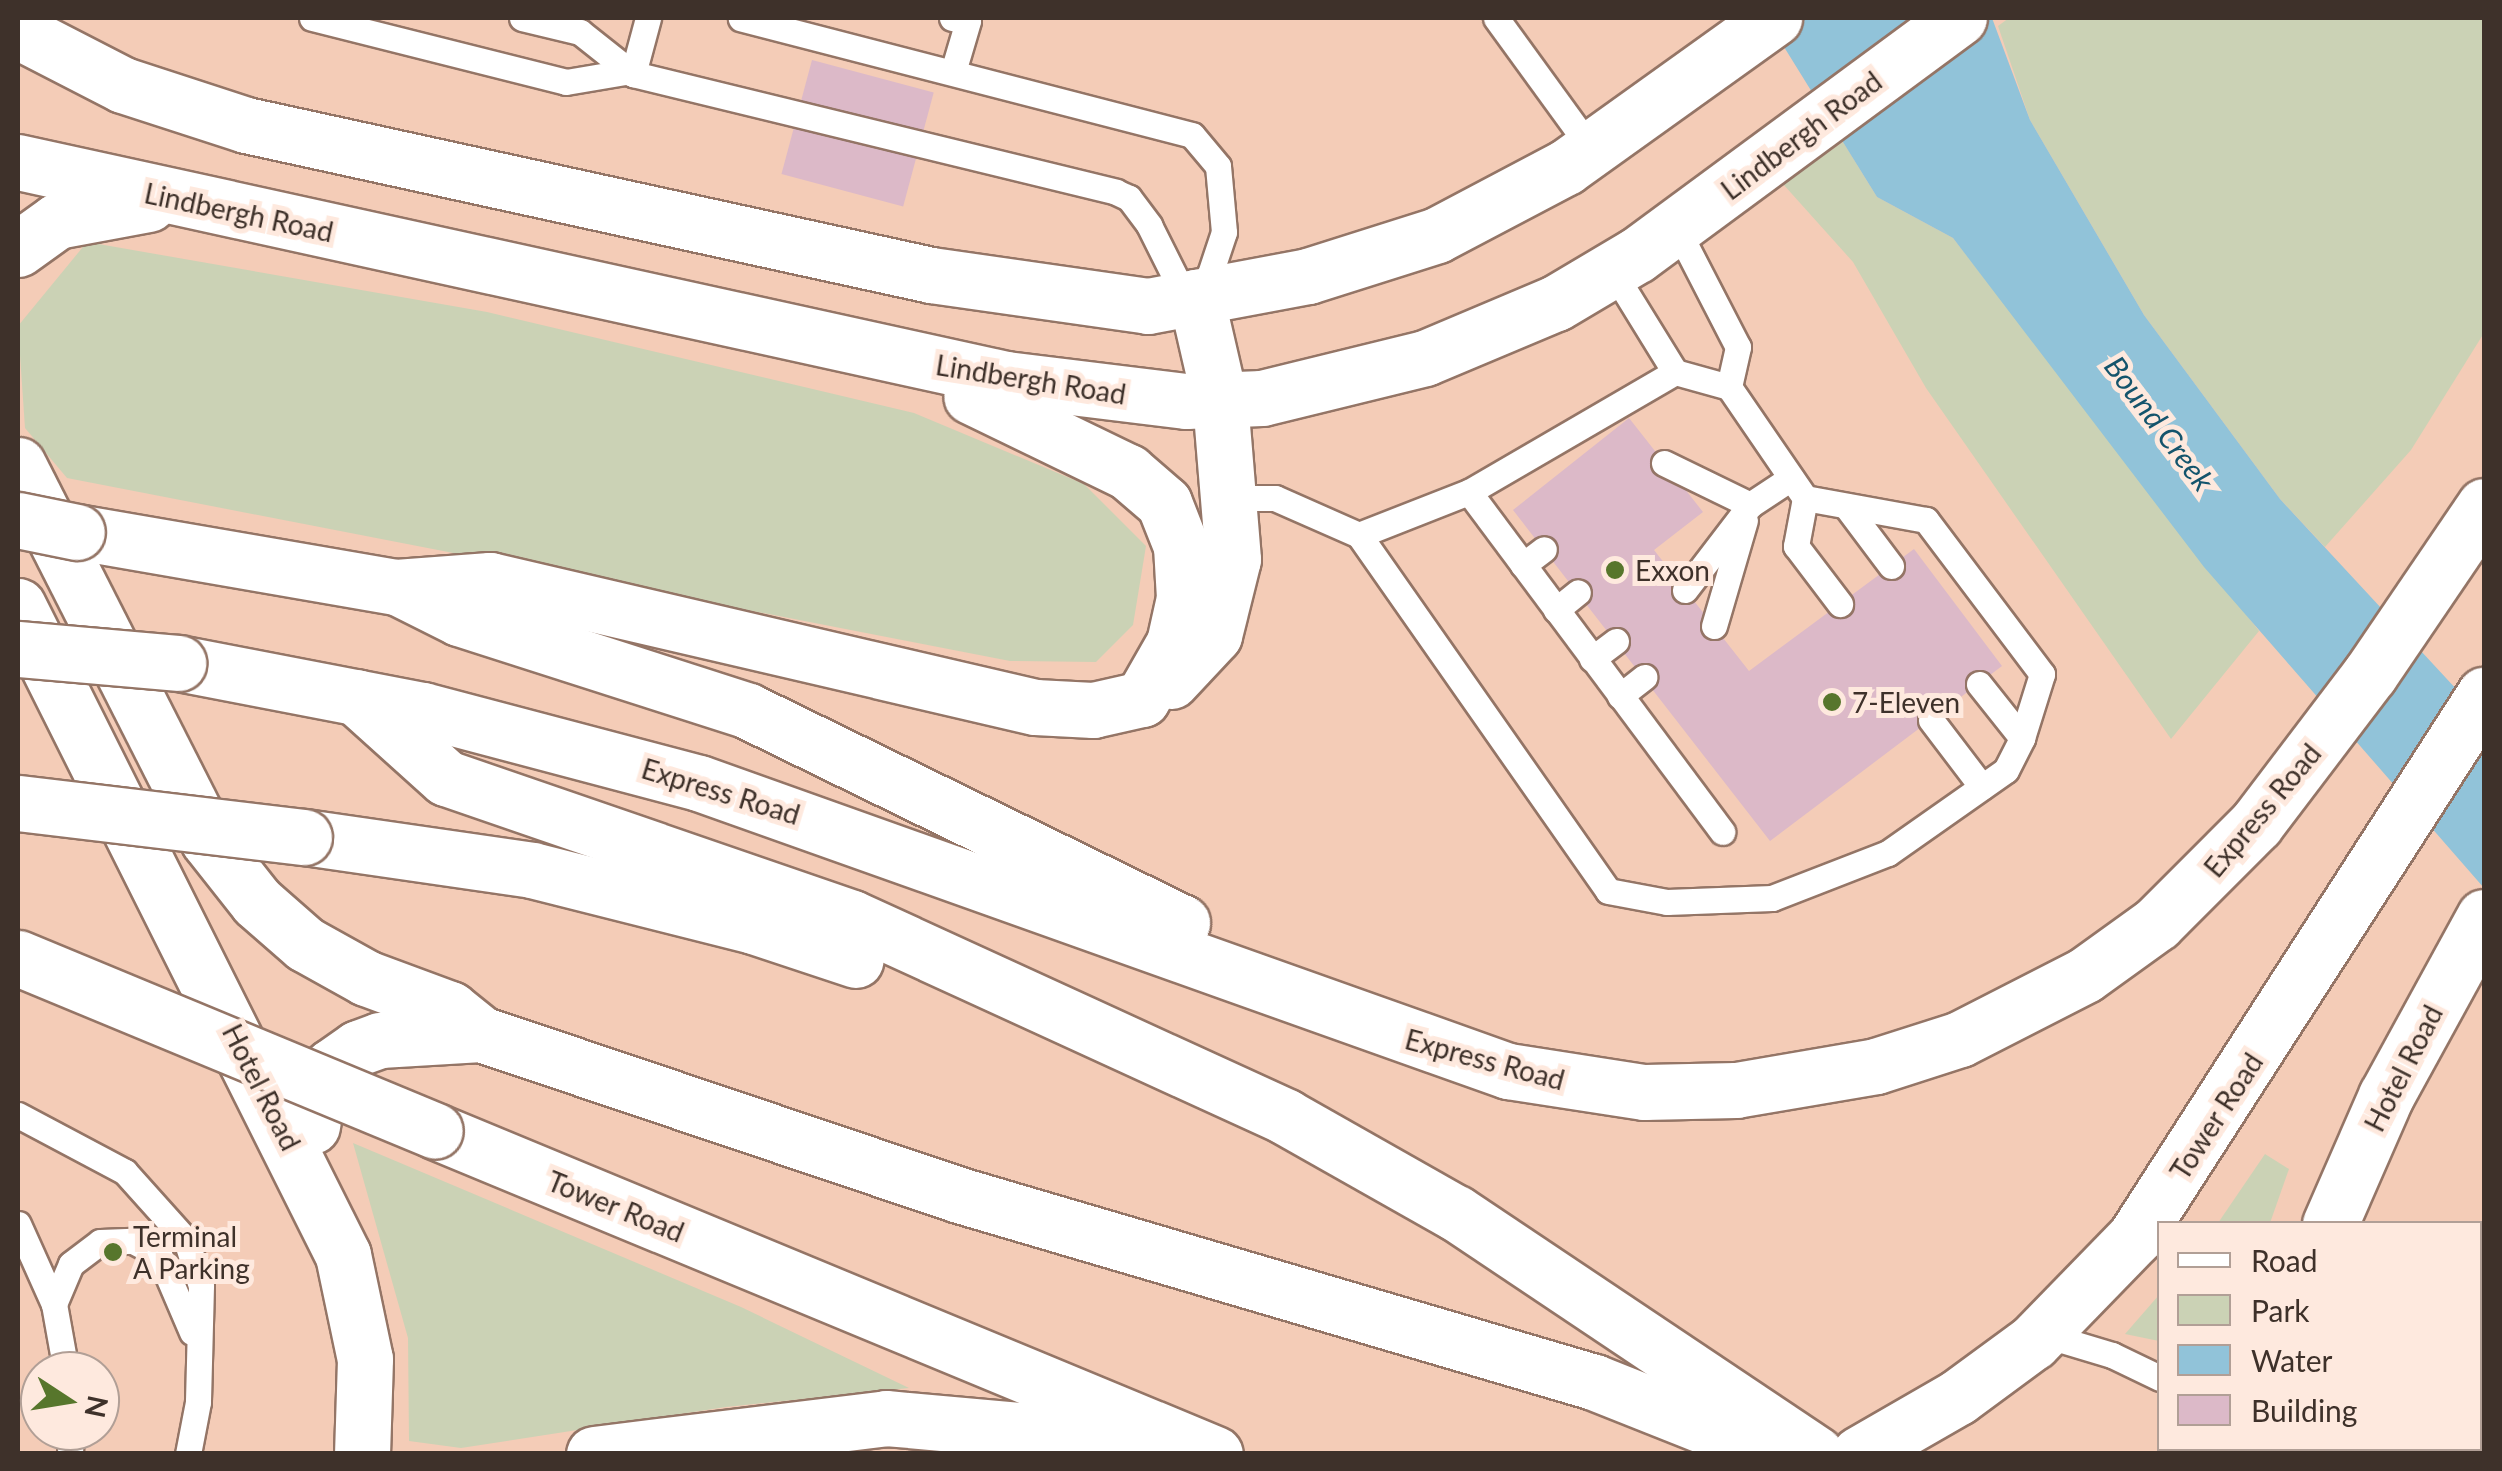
<!DOCTYPE html>
<html>
<head>
<meta charset="utf-8">
<style>
	body { margin:0 }
	#map { position:relative; width:2502px; height:1471px; overflow:hidden; background:#fbd8c7; font-family:Lato,sans-serif }
	div>[style] { position:absolute }
	.built>* { inset:0; background:#f4ccb7 }
	.green>* { inset:0; background:#cbd2b5 }
	.water>* { inset:0; background:#91c3d9 }
	.building>* { inset:0; background:#dcb9c8; transform-origin:0 0 }
	.roads { filter:drop-shadow(2px 0 #947566) drop-shadow(-2px 0 #947566) drop-shadow(0 2px #947566) drop-shadow(0 -2px #947566) }
	.lane>* { height:25px; margin:-12.5px; padding:0 12.5px; transform-origin:12.5px; border-radius:12.5px; background:#fff }
	.secondary>* { height:55px; margin:-27.5px; padding:0 27.5px; transform-origin:27.5px; border-radius:27.5px; background:#fff }
	.bridges { filter:drop-shadow(2px 0 #947566) drop-shadow(-2px 0 #947566) drop-shadow(0 2px #947566) drop-shadow(0 -2px #947566) }
	.secondary-bridge>* { height:55px; margin:-27.5px; padding:0 27.5px; transform-origin:27.5px; border-radius:27.5px; background:#fff }
	.dots>* { width:28px; height:28px; translate:-50% -50%; box-sizing:border-box; border:5px solid #fee9de; border-radius:50% }
	span { translate:-50% -50%; white-space:nowrap; text-align:center; line-height:1.15; -webkit-text-stroke:10px #fee9de; paint-order:stroke }
	.street-label { font-size:28px; color:#3e312a }
	.poi-label { font-size:28px; color:#3e312a }
	.left { translate:0 -50%; text-align:left }
	.water-label { font-size:30px; color:#14546c; font-style:italic }
	.frame { position:absolute; inset:0; border:20px solid #3e312a; pointer-events:none }
	.legend { position:absolute; left:2157px; top:1221px; width:325px; height:230px; box-sizing:border-box; background:#fee9de; border:2px solid #b19f96; margin:0; padding:12px 18px; list-style:none; font-size:30px; color:#3e312a }
	.legend li { display:flex; align-items:center; gap:20px; height:50px }
	.legend b { width:50px; border:2px solid #b19f96 }
	.north { position:absolute; left:20px; top:1351px; width:100px; height:100px; box-sizing:border-box; background:#fee9de; border:2px solid #b19f96; border-radius:50%; rotate:102deg; font-size:28px; font-weight:700; line-height:40px; text-align:center; color:#3e312a }
	.north::after { content:''; display:block; margin:auto; width:35px; height:45px; background:#57762c; clip-path:polygon(50% 0,100% 100%,50% 72%,0 100%) }
</style>
</head>
<body>
<div id="map">
	<div class="built">
		<div style="clip-path:polygon(evenodd,18px 18px,2484px 18px,2484px 1453px,18px 1453px,18px 18px,2160px 1224px,2480px 1224px,2480px 1448px,2160px 1448px,2160px 1224px,18px 18px,40px 1371px,100px 1371px,100px 1431px,40px 1431px,40px 1371px)"></div>
	</div>
	<div class="green">
		<div style="clip-path:polygon(2009px 18px,2484px 18px,2484px 333px,2411px 450px,2325px 547px,2280px 499px,2144px 315px,2030px 120px,1998px 26px)"></div>
		<div style="clip-path:polygon(1843px 142px,1877px 197px,1953px 238px,2259px 631px,2171px 739px,1926px 388px,1853px 262px,1783px 184px)"></div>
		<div style="clip-path:polygon(87px 242px,487px 312px,914px 413px,1084px 484px,1146px 546px,1133px 625px,1096px 662px,1010px 661px,67px 478px,25px 428px,18px 326px)"></div>
		<div style="clip-path:polygon(353px 1143px,741px 1307px,909px 1388px,726px 1407px,461px 1448px,409px 1441px,408px 1338px)"></div>
		<div style="clip-path:polygon(2265px 1154px,2289px 1169px,2270px 1223px,2218px 1223px)"></div>
		<div style="clip-path:polygon(2159px 1295px,2159px 1341px,2125px 1334px)"></div>
	</div>
	<div class="water">
		<div style="clip-path:polygon(1766px 18px,1992px 18px,2030px 120px,2144px 315px,2280px 499px,2484px 719px,2484px 888px,2204px 567px,1953px 238px,1877px 197px)"></div>
	</div>
	<div class="building">
		<div style="left:812px;top:60px;width:126px;height:118px;rotate:15deg"></div>
		<div style="clip-path:polygon(1629px 418px,1703px 512px,1654px 550px,1749px 671px,1914px 549px,2002px 666px,1770px 841px,1513px 510px)"></div>
	</div>
	<div class="roads">
		<div class="lane">
			<div style="left:312px;top:18px;width:262px;rotate:14.1deg"></div>
			<div style="left:566px;top:82px;width:60px;rotate:-9.6deg"></div>
			<div style="left:522px;top:18px;width:60px;rotate:13.6deg"></div>
			<div style="left:580px;top:32px;width:68px;rotate:38.4deg"></div>
			<div style="left:633px;top:74px;width:497px;rotate:13.7deg"></div>
			<div style="left:1116px;top:192px;width:14px;rotate:25deg"></div>
			<div style="left:1129px;top:198px;width:34px;rotate:53deg"></div>
			<div style="left:1149px;top:225px;width:65px;rotate:63.4deg"></div>
			<div style="left:1178px;top:283px;width:23px;rotate:38deg"></div>
			<div style="left:1196px;top:297px;width:27px;rotate:-59deg"></div>
			<div style="left:1210px;top:274px;width:44px;rotate:-71.6deg"></div>
			<div style="left:1224px;top:232px;width:66px;rotate:-95.2deg"></div>
			<div style="left:1218px;top:166px;width:40px;rotate:-130deg"></div>
			<div style="left:1192px;top:135px;width:466px;rotate:-165.5deg"></div>
			<div style="left:952px;top:18px;width:16px;rotate:11deg"></div>
			<div style="left:968px;top:21px;width:53px;rotate:106.4deg"></div>
			<div style="left:1496px;top:18px;width:163px;rotate:54deg"></div>
			<div style="left:633px;top:74px;width:58px;rotate:-75deg"></div>
			<div style="left:1676px;top:227px;width:135px;rotate:62.7deg"></div>
			<div style="left:1738px;top:347px;width:41px;rotate:102.7deg"></div>
			<div style="left:1612px;top:270px;width:120px;rotate:58.3deg"></div>
			<div style="left:1675px;top:372px;width:56px;rotate:15.5deg"></div>
			<div style="left:1729px;top:387px;width:135px;rotate:55.6deg"></div>
			<div style="left:1805px;top:498px;width:49px;rotate:100.6deg"></div>
			<div style="left:1796px;top:546px;width:73px;rotate:52.8deg"></div>
			<div style="left:1664px;top:463px;width:96px;rotate:26deg"></div>
			<div style="left:1469px;top:492px;width:424px;rotate:53.3deg"></div>
			<div style="left:1232px;top:498px;width:43px"></div>
			<div style="left:1275px;top:498px;width:92px;rotate:23.8deg"></div>
			<div style="left:1359px;top:535px;width:434px;rotate:55deg"></div>
			<div style="left:1608px;top:891px;width:60px;rotate:10.6deg"></div>
			<div style="left:1667px;top:902px;width:105px;rotate:-2.2deg"></div>
			<div style="left:1772px;top:898px;width:124px;rotate:-21.2deg"></div>
			<div style="left:1888px;top:853px;width:144px;rotate:-35.1deg"></div>
			<div style="left:2006px;top:770px;width:36px;rotate:-63deg"></div>
			<div style="left:2022px;top:738px;width:67px;rotate:-72.6deg"></div>
			<div style="left:2042px;top:674px;width:193px;rotate:-127deg"></div>
			<div style="left:1926px;top:520px;width:123px;rotate:-169.7deg"></div>
			<div style="left:1846px;top:506px;width:75px;rotate:53.1deg"></div>
			<div style="left:1359px;top:535px;width:118px;rotate:-21.4deg"></div>
			<div style="left:1469px;top:492px;width:238px;rotate:-30.2deg"></div>
			<div style="left:1523px;top:565px;width:26px;rotate:-37deg"></div>
			<div style="left:1685px;top:590px;width:107px;rotate:-52.6deg"></div>
			<div style="left:1750px;top:505px;width:49px;rotate:-33.4deg"></div>
			<div style="left:1556px;top:610px;width:28px;rotate:-39deg"></div>
			<div style="left:1714px;top:626px;width:110px;rotate:-73.7deg"></div>
			<div style="left:1592px;top:659px;width:30px;rotate:-37deg"></div>
			<div style="left:1979px;top:684px;width:69px;rotate:51.5deg"></div>
			<div style="left:1620px;top:696px;width:31px;rotate:-38deg"></div>
			<div style="left:1931px;top:720px;width:84px;rotate:52.7deg"></div>
			<div style="left:18px;top:1115px;width:121px;rotate:28deg"></div>
			<div style="left:125px;top:1172px;width:91px;rotate:48.1deg"></div>
			<div style="left:186px;top:1240px;width:48px;rotate:71.9deg"></div>
			<div style="left:201px;top:1286px;width:116px;rotate:91.5deg"></div>
			<div style="left:198px;top:1402px;width:53px;rotate:100.9deg"></div>
			<div style="left:18px;top:1224px;width:88px;rotate:65.8deg"></div>
			<div style="left:54px;top:1304px;width:68px;rotate:79.8deg"></div>
			<div style="left:54px;top:1304px;width:43px;rotate:-67deg"></div>
			<div style="left:71px;top:1264px;width:36px;rotate:-37deg"></div>
			<div style="left:100px;top:1242px;width:33px;rotate:-2deg"></div>
			<div style="left:133px;top:1241px;width:30px;rotate:28deg"></div>
			<div style="left:159px;top:1255px;width:84px;rotate:66.8deg"></div>
			<div style="left:2042px;top:1334px;width:73px;rotate:16.7deg"></div>
			<div style="left:2112px;top:1355px;width:53px;rotate:25.6deg"></div>
			<div style="left:70px;top:1454px;width:23px;rotate:-88deg"></div>
		</div>
		<div class="secondary">
			<div style="left:18px;top:31px;width:118px;rotate:27.2deg"></div>
			<div style="left:123px;top:85px;width:129px;rotate:18deg"></div>
			<div style="left:246px;top:125px;width:701px;rotate:12.35deg"></div>
			<div style="left:931px;top:275px;width:219px;rotate:8.1deg"></div>
			<div style="left:1148px;top:306px;width:163px;rotate:-10.6deg"></div>
			<div style="left:1308px;top:276px;width:135px;rotate:-17.6deg"></div>
			<div style="left:1437px;top:235px;width:146px;rotate:-27.8deg"></div>
			<div style="left:1566px;top:167px;width:256px;rotate:-35.6deg"></div>
			<div style="left:18px;top:162px;width:1012px;rotate:12.39deg"></div>
			<div style="left:1006px;top:379px;width:181px;rotate:7deg"></div>
			<div style="left:1186px;top:401px;width:76px;rotate:-2.3deg"></div>
			<div style="left:1262px;top:398px;width:168px;rotate:-13.8deg"></div>
			<div style="left:1425px;top:358px;width:142px;rotate:-22.8deg"></div>
			<div style="left:1556px;top:303px;width:94px;rotate:-30.7deg"></div>
			<div style="left:1637px;top:255px;width:400px;rotate:-36.4deg"></div>
			<div style="left:18px;top:249px;width:48px;rotate:-35.7deg"></div>
			<div style="left:57px;top:221px;width:93px;rotate:-10.6deg"></div>
			<div style="left:18px;top:465px;width:420px;rotate:63.1deg"></div>
			<div style="left:208px;top:840px;width:79px;rotate:51.7deg"></div>
			<div style="left:257px;top:902px;width:64px;rotate:41.2deg"></div>
			<div style="left:305px;top:944px;width:70px;rotate:29.1deg"></div>
			<div style="left:366px;top:978px;width:90px;rotate:20.3deg"></div>
			<div style="left:450px;top:1009px;width:40px;rotate:39deg"></div>
			<div style="left:481px;top:1034px;width:504px;rotate:18.61deg"></div>
			<div style="left:959px;top:1195px;width:662px;rotate:16.41deg"></div>
			<div style="left:1594px;top:1382px;width:195px;rotate:21.7deg"></div>
			<div style="left:77px;top:532px;width:324px;rotate:9.8deg"></div>
			<div style="left:396px;top:587px;width:94px;rotate:-4.3deg"></div>
			<div style="left:490px;top:580px;width:560px;rotate:13.12deg"></div>
			<div style="left:1035px;top:707px;width:58px;rotate:3deg"></div>
			<div style="left:1093px;top:710px;width:50px;rotate:-12.7deg"></div>
			<div style="left:1142px;top:699px;width:64px;rotate:-60.3deg"></div>
			<div style="left:1174px;top:643px;width:46px;rotate:-77.5deg"></div>
			<div style="left:1184px;top:598px;width:52px;rotate:-93.3deg"></div>
			<div style="left:1181px;top:546px;width:46px;rotate:-111.6deg"></div>
			<div style="left:1164px;top:503px;width:48px;rotate:-139.3deg"></div>
			<div style="left:1128px;top:472px;width:174px;rotate:-154.2deg"></div>
			<div style="left:399px;top:588px;width:67px;rotate:26.6deg"></div>
			<div style="left:459px;top:618px;width:304px;rotate:17.8deg"></div>
			<div style="left:748px;top:711px;width:483px;rotate:26deg"></div>
			<div style="left:18px;top:606px;width:726px;rotate:63.4deg"></div>
			<div style="left:343px;top:1255px;width:106px;rotate:78.1deg"></div>
			<div style="left:365px;top:1359px;width:95px;rotate:91.8deg"></div>
			<div style="left:178px;top:663px;width:249px;rotate:10.9deg"></div>
			<div style="left:423px;top:710px;width:285px;rotate:14.8deg"></div>
			<div style="left:699px;top:783px;width:859px;rotate:19.6deg"></div>
			<div style="left:1508px;top:1071px;width:138px;rotate:8.8deg"></div>
			<div style="left:1644px;top:1092px;width:92px;rotate:-1.2deg"></div>
			<div style="left:1736px;top:1090px;width:142px;rotate:-9.7deg"></div>
			<div style="left:1876px;top:1066px;width:88px;rotate:-17.8deg"></div>
			<div style="left:1960px;top:1039px;width:140px;rotate:-27.1deg"></div>
			<div style="left:2085px;top:975px;width:89px;rotate:-35.8deg"></div>
			<div style="left:2157px;top:923px;width:140px;rotate:-45deg"></div>
			<div style="left:2256px;top:824px;width:188px;rotate:-52.8deg"></div>
			<div style="left:2370px;top:674px;width:203px;rotate:-55.8deg"></div>
			<div style="left:1171px;top:681px;width:63px;rotate:-46.9deg"></div>
			<div style="left:1214px;top:635px;width:78px;rotate:-76deg"></div>
			<div style="left:1233px;top:559px;width:159px;rotate:-94.7deg"></div>
			<div style="left:1220px;top:401px;width:107px;rotate:-103deg"></div>
			<div style="left:356px;top:697px;width:121px;rotate:42deg"></div>
			<div style="left:446px;top:778px;width:429px;rotate:19deg"></div>
			<div style="left:852px;top:918px;width:477px;rotate:24.6deg"></div>
			<div style="left:1286px;top:1117px;width:195px;rotate:29.5deg"></div>
			<div style="left:1456px;top:1213px;width:433px;rotate:33.8deg"></div>
			<div style="left:304px;top:837px;width:230px;rotate:8.2deg"></div>
			<div style="left:532px;top:870px;width:228px;rotate:14.2deg"></div>
			<div style="left:753px;top:926px;width:108px;rotate:18.3deg"></div>
			<div style="left:312px;top:1126px;width:37px;rotate:-81deg"></div>
			<div style="left:318px;top:1089px;width:26px;rotate:-59deg"></div>
			<div style="left:331px;top:1067px;width:33px;rotate:-35deg"></div>
			<div style="left:358px;top:1048px;width:23px;rotate:-20deg"></div>
			<div style="left:380px;top:1040px;width:101px;rotate:-3.4deg"></div>
			<div style="left:435px;top:1131px;width:844px;rotate:22.49deg"></div>
			<div style="left:2330px;top:1224px;width:140px;rotate:-66.4deg"></div>
			<div style="left:2386px;top:1096px;width:204px;rotate:-61.3deg"></div>
			<div style="left:2480px;top:1293px;width:31px;rotate:-83deg"></div>
			<div style="left:594px;top:1454px;width:294px;rotate:-7deg"></div>
			<div style="left:886px;top:1418px;width:248px;rotate:5.1deg"></div>
			<div style="left:1859px;top:1454px;width:114px;rotate:-29.9deg"></div>
			<div style="left:1958px;top:1397px;width:93px;rotate:-36.3deg"></div>
			<div style="left:2033px;top:1342px;width:146px;rotate:-45.8deg"></div>
			<div style="left:2135px;top:1237px;width:645px;rotate:-57.22deg"></div>
			<div style="left:2266px;top:1454px;width:6px;rotate:-81deg"></div>
			<div style="left:2469px;top:1454px;width:6px;rotate:-90deg"></div>
		</div>
	</div>
	<div class="bridges">
		<div class="secondary-bridge">
			<div style="left:18px;top:520px;width:60px;rotate:11.5deg"></div>
			<div style="left:18px;top:649px;width:161px;rotate:5deg"></div>
			<div style="left:18px;top:803px;width:288px;rotate:6.8deg"></div>
			<div style="left:18px;top:958px;width:451px;rotate:22.5deg"></div>
		</div>
	</div>
	<div class="dots">
		<div style="left:1615px;top:570px;background:#57762c"></div>
		<div style="left:1832px;top:702px;background:#57762c"></div>
		<div style="left:113px;top:1252px;background:#57762c"></div>
	</div>
	<div class="street-label">
		<span style="left:1801px;top:135px;rotate:-37deg">Lindbergh Road</span>
		<span style="left:239px;top:212px;rotate:12deg">Lindbergh Road</span>
		<span style="left:1031px;top:379px;rotate:9deg">Lindbergh Road</span>
		<span style="left:721px;top:791px;rotate:17deg">Express Road</span>
		<span style="left:2262px;top:810px;rotate:-50deg">Express Road</span>
		<span style="left:1485px;top:1059px;rotate:15deg">Express Road</span>
		<span style="left:2403px;top:1068px;rotate:-63deg">Hotel Road</span>
		<span style="left:262px;top:1087px;rotate:63deg">Hotel Road</span>
		<span style="left:2216px;top:1116px;rotate:-57deg">Tower Road</span>
		<span style="left:616px;top:1206px;rotate:22deg">Tower Road</span>
	</div>
	<div class="poi-label">
		<span class="left" style="left:1635px;top:570px">Exxon</span>
		<span class="left" style="left:1852px;top:702px">7-Eleven</span>
		<span class="left" style="left:133px;top:1252px">Terminal<br>A Parking</span>
	</div>
	<div class="water-label">
		<span style="left:2160px;top:423px;rotate:53deg">Bound Creek</span>
	</div>
	<div class="frame"></div>
	<ul class="legend">
	<li><b style="height:12px;background:#fff"></b>Road</li>
	<li><b style="height:28px;background:#cbd2b5"></b>Park</li>
	<li><b style="height:28px;background:#91c3d9"></b>Water</li>
	<li><b style="height:28px;background:#dcb9c8"></b>Building</li>
	</ul>
	<div class="north">N</div>
</div>
</body>
</html>
